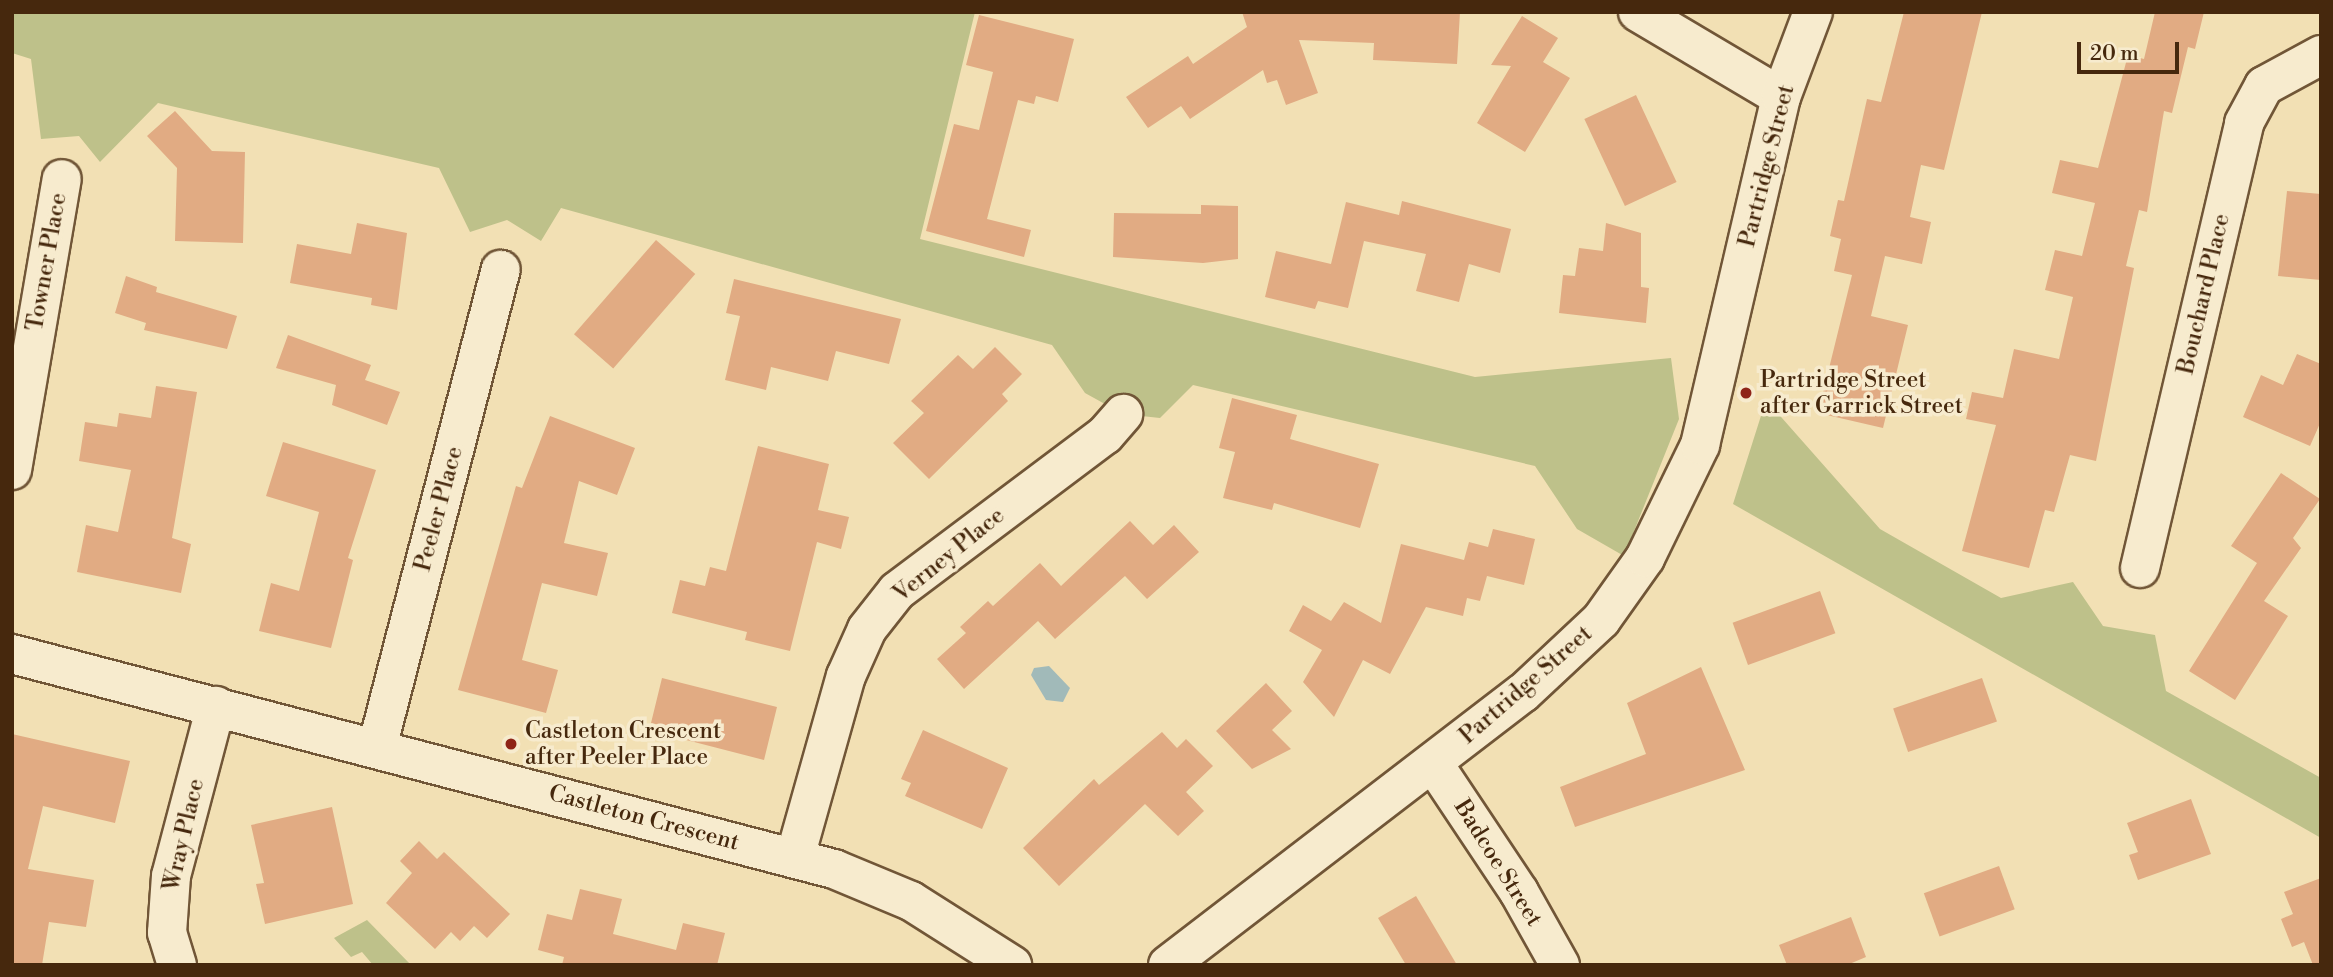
<!DOCTYPE html>
<html>
<head>
<meta charset="utf-8">
<style>
	body { margin:0 }
	#map { position:relative; width:2333px; height:977px; overflow:hidden; background:#f2e0b4; font-family:"Libre Bodoni",serif }
	div>[style] { position:absolute }
	.green>* { inset:0; background:#bec18a }
	.water>* { inset:0; background:#a1bab9 }
	.building>* { inset:0; background:#e1ab83; transform-origin:0 0 }
	.roads { filter:drop-shadow(2px 0 #715637) drop-shadow(-2px 0 #715637) drop-shadow(0 2px #715637) drop-shadow(0 -2px #715637) }
	.minor>* { height:38px; margin:-19px; padding:0 19px; transform-origin:19px; border-radius:19px; background:#f7ebce }
	.tertiary>* { height:38px; margin:-19px; padding:0 19px; transform-origin:19px; border-radius:19px; background:#f7ebce }
	.dots>* { width:19px; height:19px; translate:-50% -50%; box-sizing:border-box; border:4px solid #f7ebce; border-radius:50% }
	span { translate:-50% -50%; white-space:nowrap; text-align:center; line-height:1.15; -webkit-text-stroke:7px #f7ebce; paint-order:stroke }
	.street-label { font-size:23px; color:#46280d }
	.poi-label { font-size:23px; color:#46280d }
	.left { translate:0 -50%; text-align:left }
	.frame { position:absolute; inset:0; border:14px solid #46280d; pointer-events:none }
	.scale { position:absolute; left:2077px; top:42px; width:102px; height:32px; box-sizing:border-box; border:4px solid #46280d; border-top:0; padding-left:9px; font-size:21px; line-height:24px; white-space:nowrap; color:#46280d; -webkit-text-stroke:5px #f7ebce; paint-order:stroke }
</style>
</head>
<body>
<div id="map">
	<div class="green">
		<div style="clip-path:polygon(12px 12px,975px 12px,920px 239px,1475px 377px,1671px 358px,1679px 419px,1624px 556px,1577px 529px,1535px 466px,1193px 385px,1160px 418px,1123px 414px,1085px 393px,1052px 345px,561px 208px,541px 241px,507px 220px,470px 232px,439px 168px,158px 103px,100px 162px,79px 136px,41px 139px,31px 59px,12px 53px)"></div>
		<div style="clip-path:polygon(1766px 400px,1880px 529px,2001px 598px,2073px 582px,2103px 626px,2155px 635px,2166px 691px,2321px 778px,2321px 838px,1733px 504px)"></div>
		<div style="clip-path:polygon(367px 920px,411px 965px,373px 965px,362px 952px,351px 957px,334px 938px)"></div>
	</div>
	<div class="water">
		<div style="clip-path:polygon(1049px 666px,1070px 688px,1063px 702px,1046px 700px,1031px 675px,1034px 668px)"></div>
	</div>
	<div class="building">
		<div style="clip-path:polygon(1242px 12px,1460px 12px,1457px 64px,1373px 60px,1374px 43px,1299px 40px,1318px 93px,1286px 105px,1277px 80px,1267px 83px,1263px 70px,1190px 119px,1181px 106px,1148px 128px,1126px 97px,1188px 56px,1193px 64px,1247px 27px)"></div>
		<div style="clip-path:polygon(1904px 12px,1982px 12px,1944px 170px,1921px 165px,1910px 217px,1931px 222px,1922px 264px,1885px 256px,1871px 316px,1908px 325px,1883px 428px,1818px 413px,1852px 275px,1834px 271px,1841px 239px,1830px 236px,1838px 200px,1844px 201px,1867px 99px,1881px 102px)"></div>
		<div style="clip-path:polygon(2155px 12px,2204px 12px,2195px 49px,2188px 47px,2172px 113px,2164px 111px,2147px 212px,2139px 210px,2126px 266px,2134px 268px,2096px 461px,2070px 455px,2054px 512px,2045px 510px,2029px 568px,1962px 551px,1996px 425px,1966px 419px,1972px 392px,2003px 398px,2014px 349px,2059px 359px,2073px 297px,2045px 290px,2055px 250px,2082px 256px,2095px 203px,2052px 193px,2060px 160px,2098px 168px,2128px 55px,2144px 59px)"></div>
		<div style="clip-path:polygon(979px 15px,1074px 39px,1058px 102px,1036px 96px,1034px 104px,1018px 100px,987px 219px,1031px 230px,1024px 257px,926px 231px,954px 124px,979px 130px,993px 72px,966px 65px)"></div>
		<div style="clip-path:polygon(1522px 16px,1558px 38px,1543px 62px,1570px 78px,1525px 152px,1477px 123px,1511px 66px,1491px 65px)"></div>
		<div style="left:1636px;top:95px;width:96px;height:57px;rotate:65deg"></div>
		<div style="clip-path:polygon(175px 111px,212px 151px,245px 152px,243px 243px,175px 241px,177px 168px,147px 136px)"></div>
		<div style="clip-path:polygon(2287px 191px,2321px 194px,2321px 280px,2278px 276px)"></div>
		<div style="clip-path:polygon(1402px 201px,1511px 229px,1500px 273px,1469px 264px,1459px 302px,1416px 291px,1426px 254px,1364px 241px,1348px 308px,1318px 301px,1315px 309px,1265px 297px,1276px 251px,1331px 264px,1346px 202px,1399px 215px)"></div>
		<div style="clip-path:polygon(1201px 205px,1238px 206px,1238px 259px,1203px 263px,1113px 257px,1114px 213px,1201px 214px)"></div>
		<div style="clip-path:polygon(357px 223px,407px 233px,397px 310px,371px 305px,372px 298px,290px 283px,297px 244px,351px 254px)"></div>
		<div style="clip-path:polygon(1606px 223px,1641px 233px,1641px 287px,1649px 288px,1646px 323px,1559px 313px,1563px 275px,1575px 276px,1579px 248px,1603px 251px)"></div>
		<div style="left:656px;top:240px;width:52px;height:125px;rotate:41deg"></div>
		<div style="clip-path:polygon(126px 276px,157px 287px,156px 292px,237px 316px,227px 349px,144px 330px,146px 323px,115px 313px)"></div>
		<div style="clip-path:polygon(734px 279px,901px 319px,889px 364px,836px 351px,828px 381px,771px 367px,766px 390px,725px 380px,740px 316px,726px 313px)"></div>
		<div style="clip-path:polygon(288px 335px,371px 365px,365px 380px,400px 392px,387px 425px,332px 405px,336px 385px,276px 368px)"></div>
		<div style="clip-path:polygon(995px 347px,1022px 374px,1002px 394px,1008px 401px,929px 479px,893px 443px,924px 413px,911px 401px,958px 355px,973px 369px)"></div>
		<div style="clip-path:polygon(2297px 354px,2321px 364px,2321px 421px,2310px 446px,2243px 417px,2261px 375px,2283px 385px)"></div>
		<div style="clip-path:polygon(156px 386px,197px 392px,172px 538px,191px 544px,181px 593px,77px 572px,86px 525px,118px 532px,131px 470px,79px 461px,85px 422px,117px 427px,119px 413px,151px 418px)"></div>
		<div style="clip-path:polygon(1232px 398px,1297px 415px,1290px 439px,1379px 464px,1360px 528px,1274px 503px,1272px 510px,1223px 498px,1235px 452px,1219px 448px)"></div>
		<div style="clip-path:polygon(550px 416px,635px 448px,617px 495px,579px 481px,564px 543px,608px 553px,597px 596px,542px 583px,522px 660px,558px 670px,546px 713px,458px 690px,516px 486px,522px 488px)"></div>
		<div style="clip-path:polygon(283px 442px,376px 470px,348px 558px,353px 560px,331px 648px,259px 631px,271px 583px,299px 591px,319px 512px,266px 496px)"></div>
		<div style="clip-path:polygon(758px 446px,829px 464px,818px 510px,849px 517px,841px 549px,817px 542px,790px 651px,745px 640px,747px 632px,672px 613px,680px 580px,705px 586px,710px 567px,726px 571px)"></div>
		<div style="clip-path:polygon(2281px 473px,2320px 499px,2293px 538px,2301px 548px,2264px 601px,2288px 616px,2235px 700px,2189px 671px,2257px 563px,2231px 546px)"></div>
		<div style="clip-path:polygon(1130px 521px,1153px 545px,1174px 525px,1199px 552px,1147px 599px,1125px 576px,1055px 639px,1038px 621px,964px 689px,937px 659px,966px 633px,960px 627px,988px 601px,993px 606px,1040px 563px,1061px 586px)"></div>
		<div style="clip-path:polygon(1493px 529px,1535px 539px,1524px 585px,1487px 576px,1480px 601px,1467px 598px,1463px 616px,1426px 607px,1390px 674px,1363px 660px,1334px 717px,1303px 682px,1322px 650px,1289px 631px,1303px 605px,1331px 621px,1344px 602px,1381px 623px,1401px 544px,1464px 560px,1469px 542px,1488px 547px)"></div>
		<div style="left:1820px;top:591px;width:45px;height:93px;rotate:70deg"></div>
		<div style="clip-path:polygon(1701px 667px,1745px 770px,1575px 827px,1560px 787px,1646px 754px,1627px 703px)"></div>
		<div style="clip-path:polygon(662px 678px,777px 707px,764px 760px,667px 735px,669px 727px,651px 723px)"></div>
		<div style="left:1982px;top:678px;width:46px;height:94px;rotate:71deg"></div>
		<div style="clip-path:polygon(1266px 683px,1292px 711px,1272px 730px,1291px 749px,1252px 769px,1216px 731px)"></div>
		<div style="clip-path:polygon(923px 730px,1008px 768px,982px 829px,905px 796px,911px 783px,901px 779px)"></div>
		<div style="clip-path:polygon(1162px 732px,1177px 748px,1186px 739px,1213px 766px,1186px 792px,1204px 811px,1178px 836px,1145px 804px,1059px 886px,1023px 848px,1094px 779px,1099px 785px)"></div>
		<div style="clip-path:polygon(12px 734px,130px 761px,115px 823px,43px 806px,28px 869px,94px 880px,86px 927px,49px 922px,42px 965px,12px 965px)"></div>
		<div style="clip-path:polygon(2191px 799px,2211px 854px,2138px 880px,2129px 855px,2138px 852px,2127px 823px)"></div>
		<div style="clip-path:polygon(332px 807px,353px 904px,265px 924px,256px 884px,264px 883px,251px 825px)"></div>
		<div style="clip-path:polygon(419px 841px,437px 859px,444px 852px,510px 914px,487px 938px,474px 926px,460px 941px,451px 932px,435px 949px,386px 903px,412px 873px,400px 861px)"></div>
		<div style="left:1999px;top:866px;width:46px;height:80px;rotate:70deg"></div>
		<div style="clip-path:polygon(2321px 878px,2321px 965px,2313px 965px,2304px 942px,2292px 947px,2281px 919px,2293px 914px,2284px 892px)"></div>
		<div style="clip-path:polygon(580px 889px,622px 899px,613px 934px,676px 950px,683px 923px,725px 933px,717px 965px,562px 965px,564px 957px,538px 950px,547px 914px,572px 920px)"></div>
		<div style="clip-path:polygon(1416px 896px,1457px 965px,1406px 965px,1378px 918px)"></div>
		<div style="clip-path:polygon(1851px 917px,1866px 957px,1847px 965px,1787px 965px,1779px 945px)"></div>
	</div>
	<div class="roads">
		<div class="minor">
			<div style="left:1638px;top:12px;width:166px;rotate:30.7deg"></div>
			<div style="left:12px;top:470px;width:295px;rotate:-80.3deg"></div>
			<div style="left:2140px;top:568px;width:457px;rotate:-76.8deg"></div>
			<div style="left:2244px;top:123px;width:42px;rotate:-61.6deg"></div>
			<div style="left:2264px;top:86px;width:65px;rotate:-28.5deg"></div>
			<div style="left:377px;top:748px;width:494px;rotate:-75.5deg"></div>
			<div style="left:1433px;top:763px;width:155px;rotate:56.3deg"></div>
			<div style="left:1519px;top:892px;width:84px;rotate:60.7deg"></div>
			<div style="left:795px;top:857px;width:188px;rotate:-74.3deg"></div>
			<div style="left:846px;top:676px;width:51px;rotate:-65.9deg"></div>
			<div style="left:867px;top:629px;width:48px;rotate:-51.7deg"></div>
			<div style="left:897px;top:591px;width:260px;rotate:-36.9deg"></div>
			<div style="left:1105px;top:435px;width:28px;rotate:-49deg"></div>
			<div style="left:177px;top:965px;width:34px;rotate:-107deg"></div>
			<div style="left:167px;top:933px;width:57px;rotate:-86deg"></div>
			<div style="left:171px;top:876px;width:176px;rotate:-75.2deg"></div>
		</div>
		<div class="tertiary">
			<div style="left:12px;top:654px;width:850px;rotate:14.66deg"></div>
			<div style="left:834px;top:869px;width:83px;rotate:22.6deg"></div>
			<div style="left:911px;top:901px;width:120px;rotate:32.4deg"></div>
			<div style="left:1168px;top:965px;width:447px;rotate:-37.5deg"></div>
			<div style="left:1523px;top:693px;width:107px;rotate:-43.1deg"></div>
			<div style="left:1601px;top:620px;width:76px;rotate:-54.6deg"></div>
			<div style="left:1645px;top:558px;width:126px;rotate:-64deg"></div>
			<div style="left:1700px;top:445px;width:357px;rotate:-76.9deg"></div>
			<div style="left:1781px;top:97px;width:91px;rotate:-69.4deg"></div>
		</div>
	</div>
	<div class="dots">
		<div style="left:1746px;top:393px;background:#8f2418"></div>
		<div style="left:511px;top:744px;background:#8f2418"></div>
	</div>
	<div class="street-label">
		<span style="left:1767px;top:166px;rotate:-76deg">Partridge Street</span>
		<span style="left:47px;top:262px;rotate:-80deg">Towner Place</span>
		<span style="left:2204px;top:294px;rotate:-77deg">Bouchard Place</span>
		<span style="left:439px;top:509px;rotate:-75deg">Peeler Place</span>
		<span style="left:949px;top:555px;rotate:-39deg">Verney Place</span>
		<span style="left:1526px;top:685px;rotate:-41deg">Partridge Street</span>
		<span style="left:644px;top:818px;rotate:15deg">Castleton Crescent</span>
		<span style="left:184px;top:835px;rotate:-77deg">Wray Place</span>
		<span style="left:1498px;top:863px;rotate:58deg">Badcoe Street</span>
	</div>
	<div class="poi-label">
		<span class="left" style="left:1760px;top:393px">Partridge Street<br>after Garrick Street</span>
		<span class="left" style="left:525px;top:744px">Castleton Crescent<br>after Peeler Place</span>
	</div>
	<div class="frame"></div>
	<div class="scale">20 m</div>
</div>
</body>
</html>
